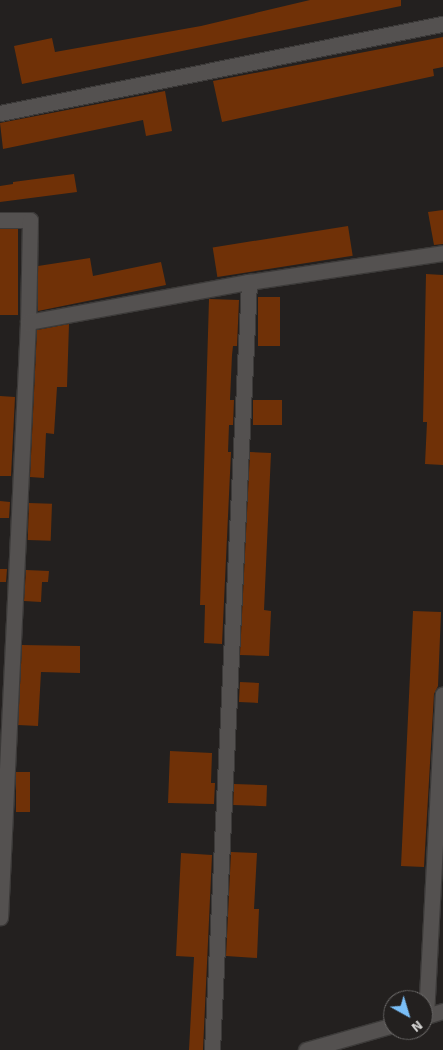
<!DOCTYPE html>
<html>
<head>
<meta charset="utf-8">
<style>
	body { margin:0 }
	#map { position:relative; width:443px; height:1050px; overflow:hidden; background:#23201f; font-family:Signika,sans-serif }
	div>[style] { position:absolute }
	.building>* { inset:0; background:#703107; transform-origin:0 0 }
	.roads { filter:drop-shadow(1px 0 #3c3a39) drop-shadow(-1px 0 #3c3a39) drop-shadow(0 1px #3c3a39) drop-shadow(0 -1px #3c3a39) }
	.street>* { height:15px; margin:-7.5px; padding:0 7.5px; transform-origin:7.5px; border-radius:7.5px; background:#545150 }
	span { translate:-50% -50%; white-space:nowrap; text-align:center; line-height:1.15; -webkit-text-stroke:4px #23201f; paint-order:stroke }
	.north { position:absolute; left:383px; top:990px; width:50px; height:50px; box-sizing:border-box; background:#23201f; border:1px solid #6a6867; border-radius:50%; rotate:141deg; font-size:14px; font-weight:700; line-height:20px; text-align:center; color:#d5d4d3 }
	.north::after { content:''; display:block; margin:auto; width:18px; height:22px; background:#7abff8; clip-path:polygon(50% 0,100% 100%,50% 72%,0 100%) }
</style>
</head>
<body>
<div id="map">
	<div class="building">
		<div style="clip-path:polygon(310px 0,401px 0,401px 6px,22px 84px,14px 46px,52px 38px,55px 52px,201px 26px)"></div>
		<div style="clip-path:polygon(443px 37px,443px 67px,433px 69px,434px 76px,222px 122px,213px 81px)"></div>
		<div style="clip-path:polygon(165px 91px,172px 131px,146px 136px,143px 120px,3px 149px,0 123px)"></div>
		<div style="clip-path:polygon(74px 174px,77px 192px,0 202px,0 186px,13px 184px,13px 182px)"></div>
		<div style="clip-path:polygon(443px 210px,443px 244px,434px 245px,428px 212px)"></div>
		<div style="left:348px;top:226px;width:30px;height:137px;rotate:81deg"></div>
		<div style="left:0;top:229px;width:18px;height:86px"></div>
		<div style="clip-path:polygon(90px 258px,93px 276px,161px 262px,166px 285px,38px 311px,38px 266px)"></div>
		<div style="clip-path:polygon(426px 274px,443px 275px,443px 465px,425px 464px,427px 422px,423px 422px)"></div>
		<div style="left:258px;top:297px;width:22px;height:49px"></div>
		<div style="clip-path:polygon(209px 299px,239px 300px,237px 346px,233px 346px,232px 355px,230px 400px,234px 400px,233px 425px,229px 425px,228px 452px,231px 452px,222px 644px,204px 643px,205px 605px,200px 605px)"></div>
		<div style="clip-path:polygon(69px 324px,67px 387px,57px 387px,54px 434px,46px 433px,44px 478px,30px 477px,37px 330px)"></div>
		<div style="clip-path:polygon(0 396px,15px 397px,11px 476px,0 476px)"></div>
		<div style="left:253px;top:400px;width:29px;height:25px"></div>
		<div style="clip-path:polygon(250px 452px,271px 453px,264px 610px,271px 611px,269px 656px,240px 655px)"></div>
		<div style="clip-path:polygon(0 501px,10px 502px,9px 518px,0 518px)"></div>
		<div style="left:29px;top:503px;width:23px;height:37px;rotate:2deg"></div>
		<div style="clip-path:polygon(0 569px,7px 569px,6px 582px,0 582px)"></div>
		<div style="clip-path:polygon(26px 570px,49px 571px,48px 582px,42px 582px,41px 602px,24px 601px)"></div>
		<div style="clip-path:polygon(413px 611px,441px 612px,438px 686px,434px 694px,424px 867px,401px 866px)"></div>
		<div style="clip-path:polygon(22px 645px,80px 646px,80px 673px,41px 672px,38px 726px,18px 725px)"></div>
		<div style="left:240px;top:682px;width:19px;height:20px;rotate:3deg"></div>
		<div style="clip-path:polygon(170px 751px,212px 753px,211px 783px,215px 783px,214px 804px,168px 803px)"></div>
		<div style="left:16px;top:772px;width:14px;height:40px"></div>
		<div style="left:234px;top:784px;width:33px;height:21px;rotate:2deg"></div>
		<div style="clip-path:polygon(231px 852px,257px 853px,254px 909px,259px 909px,257px 958px,226px 956px)"></div>
		<div style="clip-path:polygon(181px 853px,212px 855px,203px 1050px,189px 1050px,194px 957px,176px 956px)"></div>
	</div>
	<div class="roads">
		<div class="street">
			<div style="left:0;top:113px;width:452px;rotate:-11.4deg"></div>
			<div style="left:0;top:220px;width:30px"></div>
			<div style="left:30px;top:220px;width:102px;rotate:91.1deg"></div>
			<div style="left:28px;top:322px;width:596px;rotate:92.69deg"></div>
			<div style="left:28px;top:322px;width:225px;rotate:-10.3deg"></div>
			<div style="left:249px;top:282px;width:196px;rotate:-8.5deg"></div>
			<div style="left:426px;top:1016px;width:322px;rotate:-87deg"></div>
			<div style="left:423px;top:1017px;width:21px;rotate:-17deg"></div>
			<div style="left:212px;top:1050px;width:769px;rotate:-87.24deg"></div>
			<div style="left:306px;top:1050px;width:91px;rotate:-16deg"></div>
		</div>
	</div>
	<div class="north">N</div>
</div>
</body>
</html>
